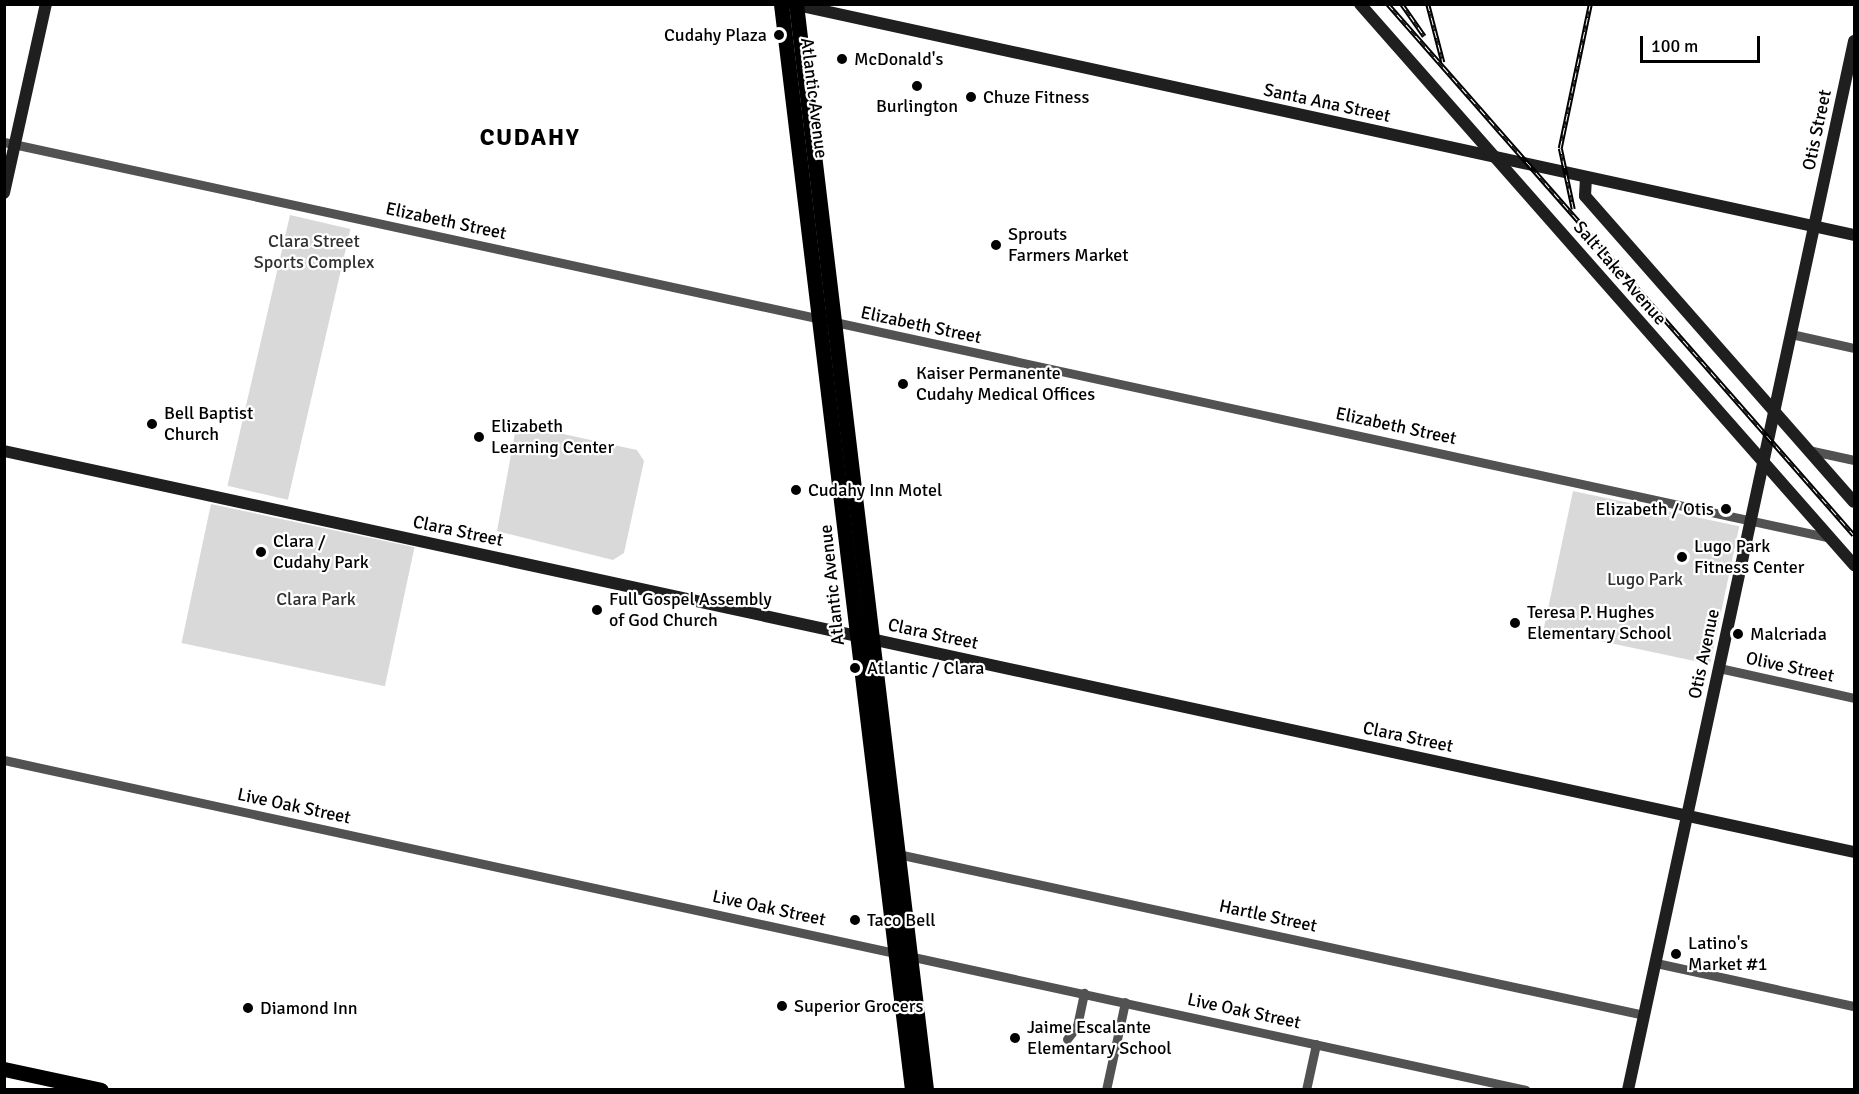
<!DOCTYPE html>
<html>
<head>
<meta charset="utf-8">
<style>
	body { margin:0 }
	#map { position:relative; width:1859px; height:1094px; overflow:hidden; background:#fff; font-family:Signika,sans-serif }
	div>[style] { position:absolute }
	.green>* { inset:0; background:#d9d9d9; transform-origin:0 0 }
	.street>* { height:9px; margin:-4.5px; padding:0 4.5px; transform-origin:4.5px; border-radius:4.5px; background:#525252 }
	.secondary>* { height:12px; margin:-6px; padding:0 6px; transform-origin:6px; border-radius:6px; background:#1f1f1f }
	.primary>* { height:15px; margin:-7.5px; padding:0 7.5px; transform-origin:7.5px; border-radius:7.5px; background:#000 }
	.rail>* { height:4.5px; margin-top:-2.25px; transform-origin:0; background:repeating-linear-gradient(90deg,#fff 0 7px,#000 0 14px); box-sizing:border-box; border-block:2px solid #000 }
	.dots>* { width:16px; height:16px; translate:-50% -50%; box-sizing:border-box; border:3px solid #fff; border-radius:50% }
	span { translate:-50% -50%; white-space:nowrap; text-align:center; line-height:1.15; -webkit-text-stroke:4.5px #fff; paint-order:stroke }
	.poi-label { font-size:18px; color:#000 }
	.right { translate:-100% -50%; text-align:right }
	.left { translate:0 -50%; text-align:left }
	.street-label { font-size:18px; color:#000 }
	.park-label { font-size:18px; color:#303030 }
	.district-label { font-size:24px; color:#000; font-weight:700; letter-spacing:1.5px }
	.frame { position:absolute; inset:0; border:6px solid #000; pointer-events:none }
	.scale { position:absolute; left:1640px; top:36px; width:120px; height:27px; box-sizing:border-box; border:3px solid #000; border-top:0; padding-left:8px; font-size:18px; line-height:21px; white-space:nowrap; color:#000; -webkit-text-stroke:4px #fff; paint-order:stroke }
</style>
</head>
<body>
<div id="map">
	<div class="green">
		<div style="left:290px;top:215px;width:62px;height:278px;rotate:13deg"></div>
		<div style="clip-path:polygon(526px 426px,637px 450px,644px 461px,624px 553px,613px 560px,497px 531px,515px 433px)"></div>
		<div style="left:1573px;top:491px;width:170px;height:141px;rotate:12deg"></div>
		<div style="left:211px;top:504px;width:208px;height:142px;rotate:12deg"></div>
	</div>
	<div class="street">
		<div style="left:4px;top:142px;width:1869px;rotate:12.23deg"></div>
		<div style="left:1791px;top:334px;width:65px;rotate:12.5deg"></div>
		<div style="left:1808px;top:450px;width:47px;rotate:12.3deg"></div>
		<div style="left:1719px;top:668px;width:138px;rotate:12.5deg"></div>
		<div style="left:4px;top:760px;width:1557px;rotate:12.23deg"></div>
		<div style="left:893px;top:853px;width:768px;rotate:12.17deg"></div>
		<div style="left:1656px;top:963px;width:203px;rotate:12.3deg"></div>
		<div style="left:1067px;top:1039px;width:16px;rotate:-52deg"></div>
		<div style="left:1077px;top:1026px;width:34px;rotate:-78deg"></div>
		<div style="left:1106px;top:1090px;width:90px;rotate:-77.8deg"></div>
		<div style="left:1306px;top:1090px;width:47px;rotate:-77.7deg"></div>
	</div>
	<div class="secondary">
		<div style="left:792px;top:4px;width:1087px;rotate:12.27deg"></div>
		<div style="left:1360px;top:4px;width:748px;rotate:48.63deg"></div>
		<div style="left:1586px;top:177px;width:19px;rotate:93deg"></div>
		<div style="left:1585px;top:196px;width:407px;rotate:48.7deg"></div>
		<div style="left:4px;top:193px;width:194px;rotate:-77.5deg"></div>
		<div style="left:4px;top:451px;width:1893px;rotate:12.23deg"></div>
		<div style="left:1628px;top:1090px;width:1073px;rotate:-77.84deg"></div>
	</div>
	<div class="primary">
		<div style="left:781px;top:4px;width:1094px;rotate:83.12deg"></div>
		<div style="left:796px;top:4px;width:1094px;rotate:83.17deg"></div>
		<div style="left:4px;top:1069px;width:99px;rotate:12.2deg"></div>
	</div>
	<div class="rail">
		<div style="left:1388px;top:4px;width:706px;rotate:48.73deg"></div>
		<div style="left:1402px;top:4px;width:39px;rotate:55deg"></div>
		<div style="left:1428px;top:4px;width:60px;rotate:75.5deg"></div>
		<div style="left:1573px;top:209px;width:62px;rotate:-102deg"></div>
		<div style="left:1560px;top:148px;width:147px;rotate:-78.2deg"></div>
	</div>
	<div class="dots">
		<div style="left:779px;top:35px;background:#000"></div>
		<div style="left:842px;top:59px;background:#000"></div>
		<div style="left:917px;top:86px;background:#000"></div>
		<div style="left:971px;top:97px;background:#000"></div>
		<div style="left:996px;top:245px;background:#000"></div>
		<div style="left:903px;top:384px;background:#000"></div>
		<div style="left:152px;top:424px;background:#000"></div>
		<div style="left:479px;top:437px;background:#000"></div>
		<div style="left:796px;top:490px;background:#000"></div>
		<div style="left:1726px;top:509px;background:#000"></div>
		<div style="left:261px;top:552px;background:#000"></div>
		<div style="left:1682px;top:557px;background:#000"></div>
		<div style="left:597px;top:610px;background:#000"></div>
		<div style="left:1515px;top:623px;background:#000"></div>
		<div style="left:1738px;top:634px;background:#000"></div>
		<div style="left:855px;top:668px;background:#000"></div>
		<div style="left:855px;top:920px;background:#000"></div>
		<div style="left:1676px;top:954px;background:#000"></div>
		<div style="left:782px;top:1006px;background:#000"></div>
		<div style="left:248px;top:1008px;background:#000"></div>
		<div style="left:1015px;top:1038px;background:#000"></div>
	</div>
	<div class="poi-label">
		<span class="right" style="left:767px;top:35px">Cudahy Plaza</span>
		<span class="left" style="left:854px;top:59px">McDonald's</span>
		<span class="left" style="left:983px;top:97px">Chuze Fitness</span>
		<span style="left:917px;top:106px">Burlington</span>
		<span class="left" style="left:1008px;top:245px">Sprouts<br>Farmers Market</span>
		<span class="left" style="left:916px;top:384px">Kaiser Permanente<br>Cudahy Medical Offices</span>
		<span class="left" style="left:164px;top:424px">Bell Baptist<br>Church</span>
		<span class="left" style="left:491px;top:437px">Elizabeth<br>Learning Center</span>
		<span class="left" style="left:808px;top:490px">Cudahy Inn Motel</span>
		<span class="right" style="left:1714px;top:509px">Elizabeth / Otis</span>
		<span class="left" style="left:273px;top:552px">Clara /<br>Cudahy Park</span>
		<span class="left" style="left:1694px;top:557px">Lugo Park<br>Fitness Center</span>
		<span class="left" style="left:609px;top:610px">Full Gospel Assembly<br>of God Church</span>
		<span class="left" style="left:1527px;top:623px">Teresa P. Hughes<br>Elementary School</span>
		<span class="left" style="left:1750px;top:634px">Malcriada</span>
		<span class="left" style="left:867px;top:668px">Atlantic / Clara</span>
		<span class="left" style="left:867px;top:920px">Taco Bell</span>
		<span class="left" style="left:1688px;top:954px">Latino's<br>Market #1</span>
		<span class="left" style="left:794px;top:1006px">Superior Grocers</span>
		<span class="left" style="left:260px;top:1008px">Diamond Inn</span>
		<span class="left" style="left:1027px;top:1038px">Jaime Escalante<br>Elementary School</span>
	</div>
	<div class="street-label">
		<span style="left:814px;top:98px;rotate:83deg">Atlantic Avenue</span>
		<span style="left:1327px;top:103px;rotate:12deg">Santa Ana Street</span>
		<span style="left:1817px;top:130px;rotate:-78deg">Otis Street</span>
		<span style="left:446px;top:221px;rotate:12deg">Elizabeth Street</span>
		<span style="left:1620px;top:273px;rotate:49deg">Salt Lake Avenue</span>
		<span style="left:921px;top:325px;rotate:12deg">Elizabeth Street</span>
		<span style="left:1396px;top:426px;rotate:12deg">Elizabeth Street</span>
		<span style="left:458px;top:531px;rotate:12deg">Clara Street</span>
		<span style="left:832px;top:585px;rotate:-96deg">Atlantic Avenue</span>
		<span style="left:933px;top:634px;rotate:12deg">Clara Street</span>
		<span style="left:1704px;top:654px;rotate:-78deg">Otis Avenue</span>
		<span style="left:1790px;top:667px;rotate:12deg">Olive Street</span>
		<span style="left:1408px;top:737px;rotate:12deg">Clara Street</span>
		<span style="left:294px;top:806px;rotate:12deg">Live Oak Street</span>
		<span style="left:769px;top:908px;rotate:12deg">Live Oak Street</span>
		<span style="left:1268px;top:916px;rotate:12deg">Hartle Street</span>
		<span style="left:1244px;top:1011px;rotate:12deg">Live Oak Street</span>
	</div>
	<div class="park-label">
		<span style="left:314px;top:252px">Clara Street<br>Sports Complex</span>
		<span style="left:1645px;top:579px">Lugo Park</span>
		<span style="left:316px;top:599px">Clara Park</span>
	</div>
	<div class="district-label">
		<span style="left:530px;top:138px">CUDAHY</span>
	</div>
	<div class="frame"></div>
	<div class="scale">100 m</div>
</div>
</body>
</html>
